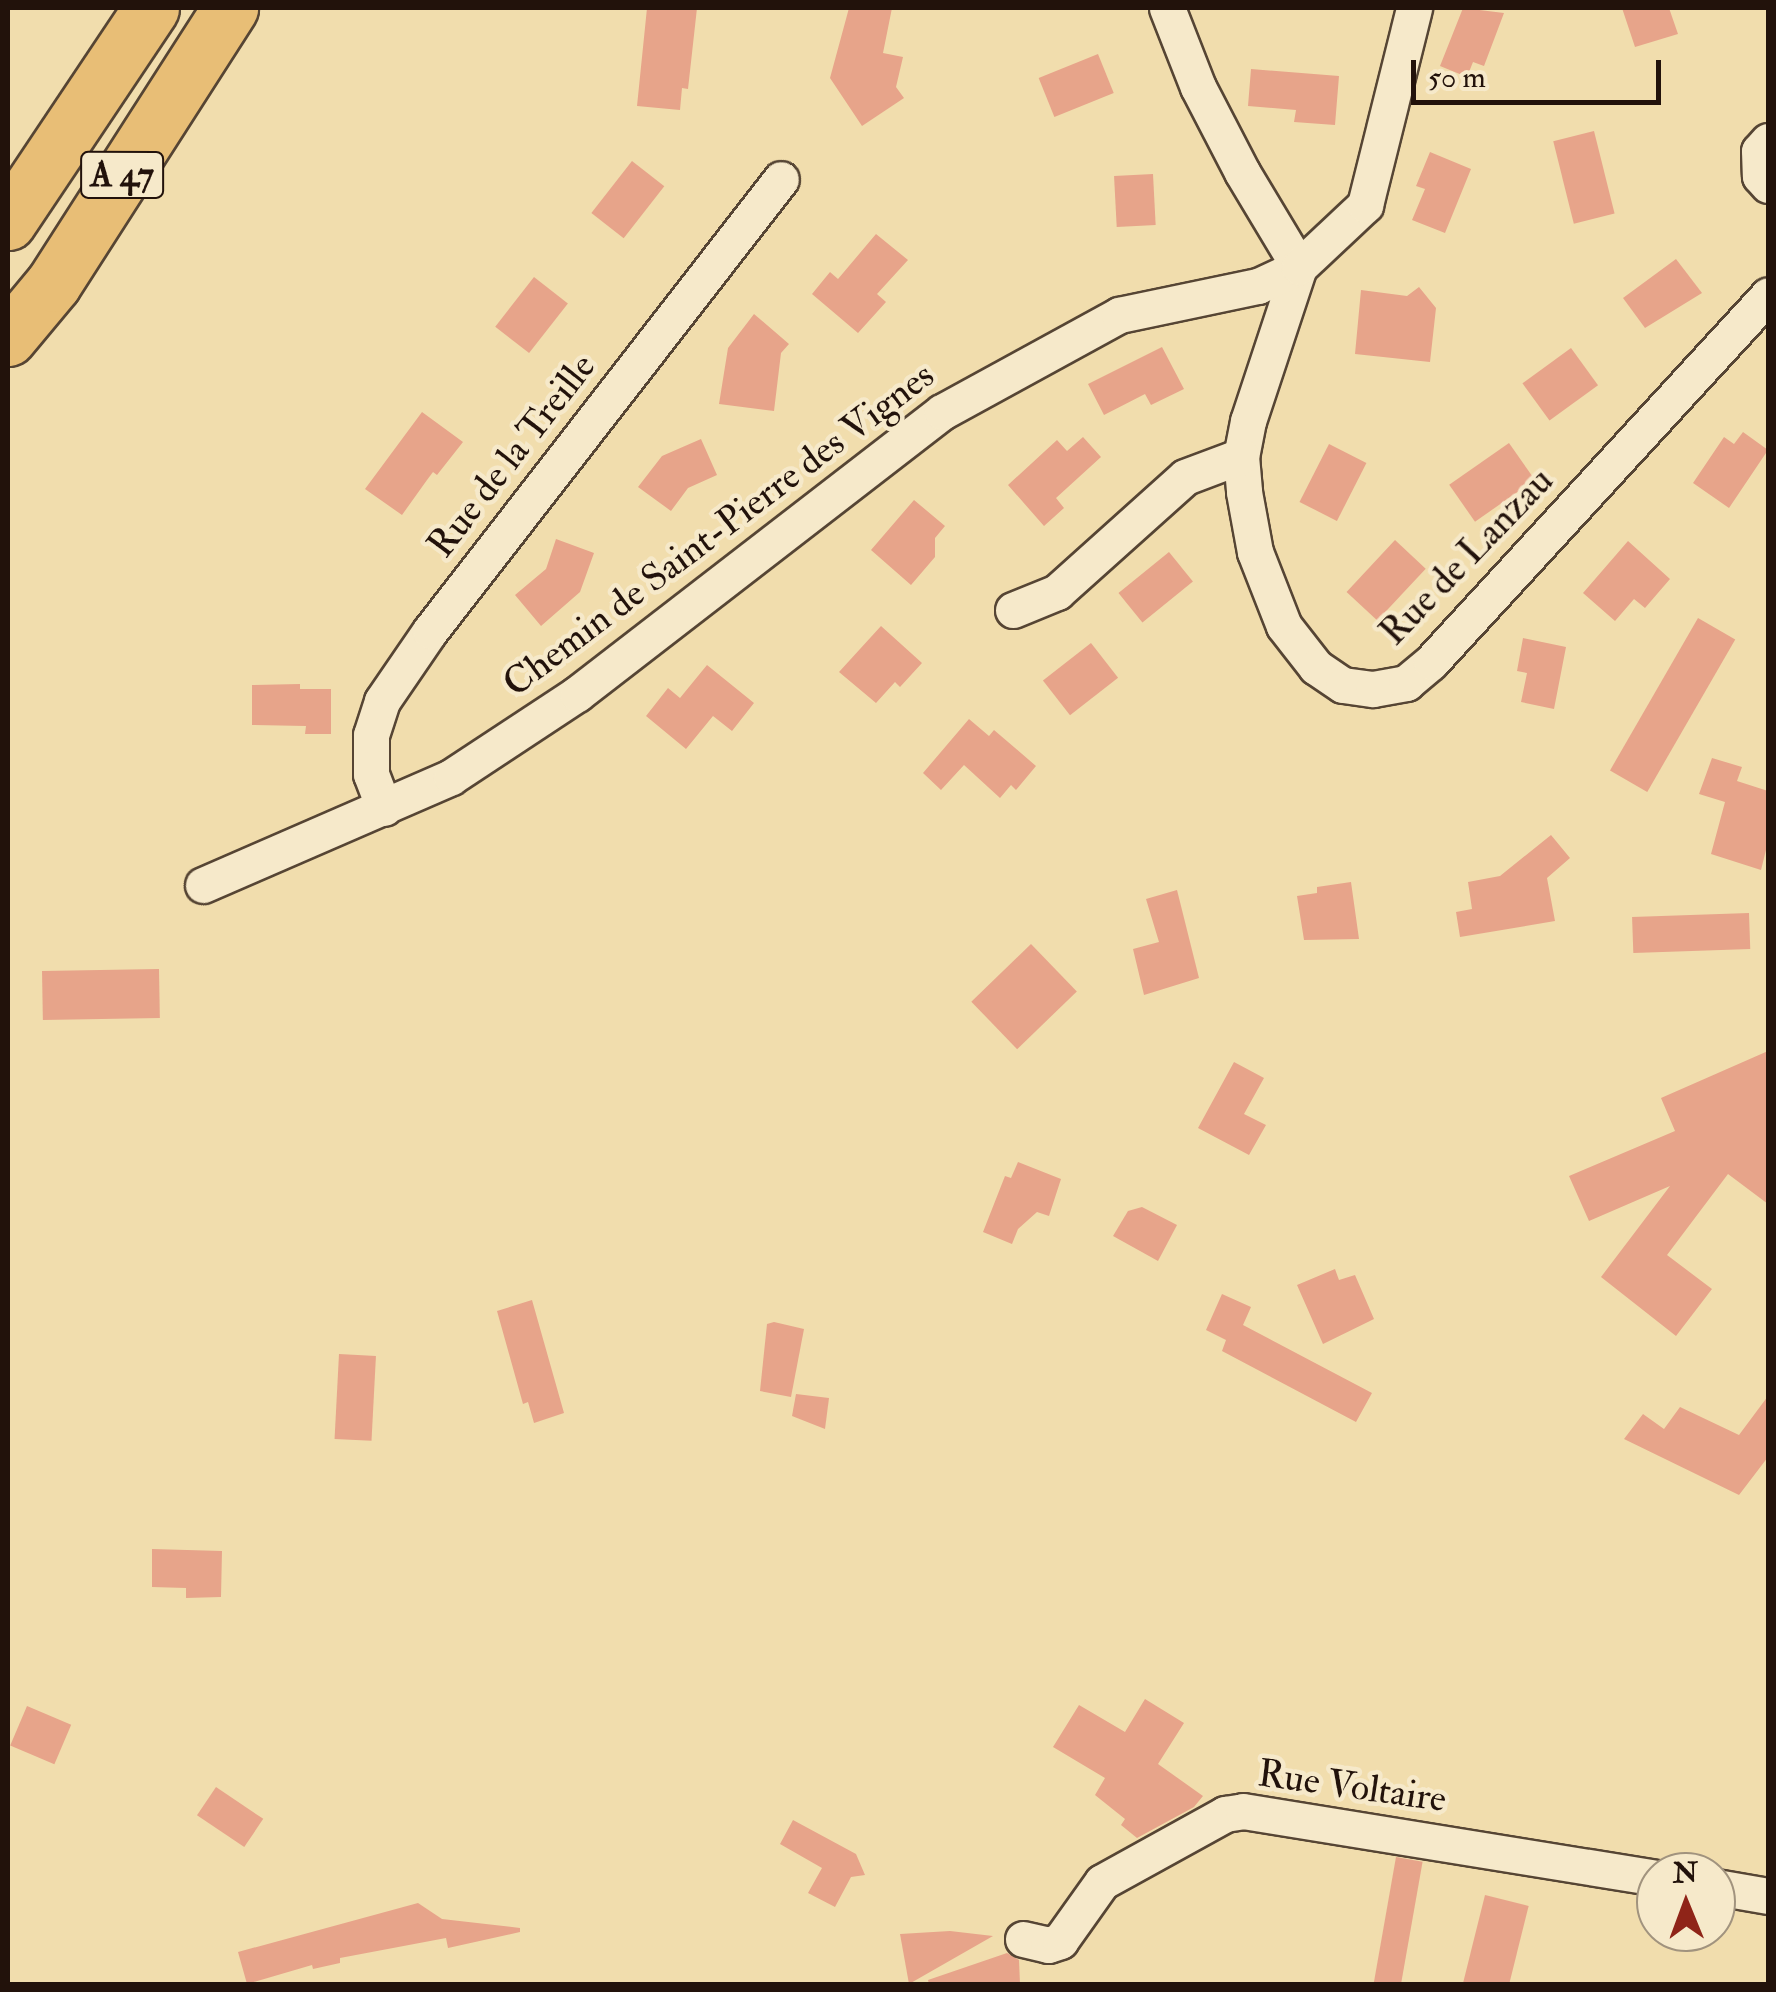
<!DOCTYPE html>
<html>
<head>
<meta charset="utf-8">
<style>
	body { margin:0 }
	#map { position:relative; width:1776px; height:1992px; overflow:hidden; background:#f1ddad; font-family:"IM FELL Double Pica",serif }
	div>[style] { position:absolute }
	.building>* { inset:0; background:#e7a48a; transform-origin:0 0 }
	.roads { filter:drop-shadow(2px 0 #564534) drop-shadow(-2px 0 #564534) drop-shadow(0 2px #564534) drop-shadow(0 -2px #564534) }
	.street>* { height:35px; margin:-17.5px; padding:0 17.5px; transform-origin:17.5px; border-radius:17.5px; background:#f6e9ca }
	.highway>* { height:55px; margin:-27.5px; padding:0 27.5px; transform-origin:27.5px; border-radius:27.5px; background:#e8be76 }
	span { translate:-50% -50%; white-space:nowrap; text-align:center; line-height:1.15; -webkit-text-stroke:9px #f6e9ca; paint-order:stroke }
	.shield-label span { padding:2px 8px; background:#f6e9ca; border:2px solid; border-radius:8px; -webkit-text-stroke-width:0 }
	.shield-label { font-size:35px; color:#22120b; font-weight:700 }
	.street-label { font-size:38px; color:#22120b }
	.frame { position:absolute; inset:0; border:10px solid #22120b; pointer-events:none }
	.north { position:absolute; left:1636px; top:1852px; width:100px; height:100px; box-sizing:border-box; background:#f6e9ca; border:2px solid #a1937e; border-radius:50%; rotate:359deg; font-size:28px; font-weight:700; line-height:40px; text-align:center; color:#22120b }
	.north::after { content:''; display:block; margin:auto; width:35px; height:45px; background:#8f2418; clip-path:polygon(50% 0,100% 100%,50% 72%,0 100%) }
	.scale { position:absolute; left:1411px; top:60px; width:250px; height:45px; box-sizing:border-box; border:5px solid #22120b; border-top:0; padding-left:12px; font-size:30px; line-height:35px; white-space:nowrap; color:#22120b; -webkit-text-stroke:8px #f6e9ca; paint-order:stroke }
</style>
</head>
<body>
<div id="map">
	<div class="building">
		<div style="clip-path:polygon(647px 8px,697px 8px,688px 89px,682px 88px,680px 110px,637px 106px)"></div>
		<div style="clip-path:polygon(849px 8px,892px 8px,883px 53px,903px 57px,896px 87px,904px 98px,862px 126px,830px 78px)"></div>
		<div style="clip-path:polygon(1463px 8px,1504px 13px,1484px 66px,1473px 62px,1467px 77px,1440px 66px)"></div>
		<div style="clip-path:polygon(1622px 8px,1669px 8px,1678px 34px,1635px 47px)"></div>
		<div style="left:1098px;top:54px;width:42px;height:64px;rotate:68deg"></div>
		<div style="clip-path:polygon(1251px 69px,1339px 76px,1335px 125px,1294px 122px,1296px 110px,1248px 106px)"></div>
		<div style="left:1594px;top:131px;width:85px;height:42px;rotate:76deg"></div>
		<div style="clip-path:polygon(1430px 152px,1471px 169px,1445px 233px,1412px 220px,1425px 189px,1416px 186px)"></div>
		<div style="left:632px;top:161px;width:41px;height:66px;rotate:38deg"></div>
		<div style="left:1153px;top:174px;width:51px;height:39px;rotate:87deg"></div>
		<div style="clip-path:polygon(876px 234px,908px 260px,877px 294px,886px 302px,858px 333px,812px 294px,830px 272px,838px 279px)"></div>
		<div style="clip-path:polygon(1676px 259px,1702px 293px,1645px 328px,1623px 298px)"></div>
		<div style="left:534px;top:277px;width:43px;height:63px;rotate:38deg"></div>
		<div style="clip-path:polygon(1419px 287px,1436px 308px,1430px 362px,1355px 354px,1361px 290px,1407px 296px)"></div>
		<div style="clip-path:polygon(754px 314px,789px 344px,781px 353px,774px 411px,719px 404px,728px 348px)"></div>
		<div style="clip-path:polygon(1162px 347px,1184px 389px,1151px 405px,1145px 394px,1104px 415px,1088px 384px)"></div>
		<div style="left:1571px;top:348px;width:46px;height:60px;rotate:54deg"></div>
		<div style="clip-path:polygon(422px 412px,463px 442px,437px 475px,433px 472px,427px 480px,402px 515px,365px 489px)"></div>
		<div style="clip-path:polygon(1743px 432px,1768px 450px,1729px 508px,1693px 483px,1724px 437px,1734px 444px)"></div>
		<div style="clip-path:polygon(1083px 437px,1101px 457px,1056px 498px,1064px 508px,1044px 526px,1008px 485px,1057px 440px,1067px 451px)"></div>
		<div style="clip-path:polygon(701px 439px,717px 475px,688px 488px,671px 511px,638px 487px,662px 456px)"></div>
		<div style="left:1509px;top:443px;width:45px;height:73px;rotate:55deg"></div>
		<div style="left:1329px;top:444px;width:42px;height:65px;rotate:27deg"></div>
		<div style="clip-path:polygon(914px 500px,945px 526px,935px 538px,935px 557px,911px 585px,871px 550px)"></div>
		<div style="clip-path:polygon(556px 539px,594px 553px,580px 592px,541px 626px,515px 595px,546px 569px)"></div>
		<div style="left:1395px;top:540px;width:42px;height:71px;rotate:43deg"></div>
		<div style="clip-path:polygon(1628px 541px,1670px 579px,1645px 608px,1634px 599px,1615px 621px,1583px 593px)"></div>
		<div style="left:1169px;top:552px;width:38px;height:65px;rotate:51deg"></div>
		<div style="left:1698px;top:618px;width:43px;height:176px;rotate:30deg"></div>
		<div style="clip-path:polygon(881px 626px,922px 663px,900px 687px,895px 682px,876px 703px,839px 672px)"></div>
		<div style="clip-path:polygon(1523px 638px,1566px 647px,1554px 709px,1521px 702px,1527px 673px,1517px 671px)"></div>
		<div style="left:1091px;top:643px;width:44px;height:61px;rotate:52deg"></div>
		<div style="clip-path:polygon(707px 665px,754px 703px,732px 731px,713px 716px,686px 749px,646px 716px,668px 688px,680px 698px)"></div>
		<div style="clip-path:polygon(300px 684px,300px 689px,331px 689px,331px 734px,305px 734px,306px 726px,252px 725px,252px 685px)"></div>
		<div style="clip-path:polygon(969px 719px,989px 736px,994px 730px,1036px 766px,1016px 790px,1011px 785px,1000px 798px,964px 765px,941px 790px,923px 773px)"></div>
		<div style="clip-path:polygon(1712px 758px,1742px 767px,1737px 781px,1768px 791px,1768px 842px,1761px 870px,1711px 854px,1725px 802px,1699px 794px)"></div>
		<div style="clip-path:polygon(1551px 835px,1570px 858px,1547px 878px,1555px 921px,1460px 937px,1456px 912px,1472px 909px,1468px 882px,1500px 876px)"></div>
		<div style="clip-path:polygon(1351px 882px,1359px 939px,1304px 940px,1297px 896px,1317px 893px,1317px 887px)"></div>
		<div style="clip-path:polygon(1177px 890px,1199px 978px,1144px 995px,1133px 949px,1159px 942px,1146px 899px)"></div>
		<div style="left:1749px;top:913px;width:36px;height:117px;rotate:88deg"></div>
		<div style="left:1031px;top:944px;width:66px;height:83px;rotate:46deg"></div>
		<div style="left:159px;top:969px;width:49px;height:117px;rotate:89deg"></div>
		<div style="clip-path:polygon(1768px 1051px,1768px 1204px,1728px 1174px,1667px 1255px,1712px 1289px,1676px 1336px,1601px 1277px,1670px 1186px,1589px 1221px,1569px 1176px,1675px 1131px,1661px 1098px)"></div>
		<div style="clip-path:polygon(1234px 1062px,1264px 1078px,1244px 1114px,1266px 1125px,1249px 1155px,1198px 1128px)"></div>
		<div style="clip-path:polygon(1018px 1162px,1061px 1179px,1049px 1216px,1037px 1212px,1018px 1229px,1012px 1244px,983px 1232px,1005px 1176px,1011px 1178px)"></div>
		<div style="clip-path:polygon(1142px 1207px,1177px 1225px,1158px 1261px,1113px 1236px,1128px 1211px)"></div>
		<div style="clip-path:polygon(1335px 1269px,1339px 1280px,1355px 1275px,1374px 1319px,1323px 1344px,1297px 1285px)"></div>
		<div style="clip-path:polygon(1222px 1294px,1251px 1307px,1243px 1325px,1372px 1393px,1356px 1422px,1222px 1351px,1226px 1340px,1206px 1330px)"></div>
		<div style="clip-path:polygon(532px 1300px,564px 1413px,534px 1423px,528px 1402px,523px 1404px,497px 1311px)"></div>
		<div style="clip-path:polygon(774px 1322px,804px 1329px,791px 1397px,760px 1391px,767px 1324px)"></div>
		<div style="left:339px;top:1354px;width:37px;height:85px;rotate:3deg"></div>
		<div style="clip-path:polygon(796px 1394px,829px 1398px,825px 1429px,792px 1416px)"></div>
		<div style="clip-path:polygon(1768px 1396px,1768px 1457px,1739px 1495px,1624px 1439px,1643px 1414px,1664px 1429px,1680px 1407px,1739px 1435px)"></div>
		<div style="clip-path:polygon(152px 1549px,222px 1551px,221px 1597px,186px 1598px,186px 1588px,152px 1587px)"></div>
		<div style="clip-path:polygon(1145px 1699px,1184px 1723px,1158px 1764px,1203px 1796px,1194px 1807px,1137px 1838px,1121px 1825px,1125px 1819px,1095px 1795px,1105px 1778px,1053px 1747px,1079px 1705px,1125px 1732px)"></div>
		<div style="left:27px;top:1706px;width:48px;height:43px;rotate:23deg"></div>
		<div style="left:216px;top:1787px;width:57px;height:34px;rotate:34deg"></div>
		<div style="clip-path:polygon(793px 1820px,856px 1854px,865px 1875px,851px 1877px,835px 1907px,808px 1893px,822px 1868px,780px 1844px)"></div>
		<div style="left:1396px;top:1857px;width:27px;height:130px;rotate:10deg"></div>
		<div style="left:1485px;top:1895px;width:45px;height:91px;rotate:14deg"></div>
		<div style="clip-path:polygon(418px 1903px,442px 1919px,520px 1928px,520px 1932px,448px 1948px,446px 1938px,340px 1958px,340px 1963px,313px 1969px,312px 1965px,247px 1984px,238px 1952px)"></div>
		<div style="clip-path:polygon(950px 1931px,993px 1936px,909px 1984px,900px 1934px)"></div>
		<div style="clip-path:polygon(1007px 1953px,1019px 1960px,1020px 1984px,929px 1984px,928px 1980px)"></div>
	</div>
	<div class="roads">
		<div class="street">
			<div style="left:1167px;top:8px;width:85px;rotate:68.6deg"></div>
			<div style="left:1198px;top:87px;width:96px;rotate:62.6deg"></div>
			<div style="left:1242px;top:172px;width:111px;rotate:59deg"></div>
			<div style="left:1299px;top:267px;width:162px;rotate:108.3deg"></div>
			<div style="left:1248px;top:421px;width:36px;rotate:101deg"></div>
			<div style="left:1241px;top:456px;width:36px;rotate:85deg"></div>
			<div style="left:1244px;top:492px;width:61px;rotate:79.6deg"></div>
			<div style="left:1255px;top:552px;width:79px;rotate:68.6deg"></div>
			<div style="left:1284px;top:626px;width:52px;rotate:52deg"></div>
			<div style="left:1316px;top:667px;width:32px;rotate:34deg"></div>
			<div style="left:1343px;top:685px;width:30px;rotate:8deg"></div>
			<div style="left:1373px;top:689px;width:34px;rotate:-10deg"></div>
			<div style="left:1406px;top:683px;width:33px;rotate:-40deg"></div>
			<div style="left:1431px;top:662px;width:498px;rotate:-47.4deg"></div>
			<div style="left:1768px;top:141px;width:13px;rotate:132deg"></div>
			<div style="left:1759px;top:151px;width:25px;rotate:88deg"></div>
			<div style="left:1760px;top:176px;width:12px;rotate:48deg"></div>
			<div style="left:1013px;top:610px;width:48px;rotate:-22.2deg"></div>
			<div style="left:1057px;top:592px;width:172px;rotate:-41.9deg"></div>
			<div style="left:1185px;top:477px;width:60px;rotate:-20.6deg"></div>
			<div style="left:384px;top:808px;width:36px;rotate:-111deg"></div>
			<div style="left:371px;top:774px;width:39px;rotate:-90deg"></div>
			<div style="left:371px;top:735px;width:36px;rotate:-72deg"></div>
			<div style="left:382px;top:701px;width:85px;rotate:-55.6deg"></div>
			<div style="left:430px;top:631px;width:572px;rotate:-52.17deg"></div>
			<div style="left:203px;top:885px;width:270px;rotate:-23.5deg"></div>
			<div style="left:451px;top:777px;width:151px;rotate:-33.4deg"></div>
			<div style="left:577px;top:694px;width:461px;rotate:-37.7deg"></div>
			<div style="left:942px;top:412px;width:202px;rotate:-28.7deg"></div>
			<div style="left:1119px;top:315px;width:142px;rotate:-11.8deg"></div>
			<div style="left:1258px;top:286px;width:45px;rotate:-24.9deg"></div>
			<div style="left:1299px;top:267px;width:91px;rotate:-43.2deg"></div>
			<div style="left:1365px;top:205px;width:203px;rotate:-76deg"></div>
			<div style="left:1716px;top:1887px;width:53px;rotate:9.8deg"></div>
			<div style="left:1023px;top:1939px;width:26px;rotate:13deg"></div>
			<div style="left:1048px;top:1945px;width:13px;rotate:-18deg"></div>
			<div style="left:1060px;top:1941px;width:72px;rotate:-54.6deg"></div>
			<div style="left:1102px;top:1882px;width:141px;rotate:-28.9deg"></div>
			<div style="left:1225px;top:1814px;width:18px;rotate:-9deg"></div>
			<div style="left:1243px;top:1811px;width:418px;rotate:9.2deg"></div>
		</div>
		<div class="highway">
			<div style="left:8px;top:222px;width:257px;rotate:-56.2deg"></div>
			<div style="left:8px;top:338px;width:70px;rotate:-50.2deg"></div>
			<div style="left:53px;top:284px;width:328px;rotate:-57.3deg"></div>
		</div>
	</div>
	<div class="shield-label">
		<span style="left:122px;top:175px">A 47</span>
	</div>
	<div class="street-label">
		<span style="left:512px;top:456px;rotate:-52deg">Rue de la Treille</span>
		<span style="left:719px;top:530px;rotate:-37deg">Chemin de Saint-Pierre des Vignes</span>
		<span style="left:1467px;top:557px;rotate:-46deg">Rue de Lanzau</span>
		<span style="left:1352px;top:1787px;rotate:8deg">Rue Voltaire</span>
	</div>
	<div class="frame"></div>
	<div class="north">N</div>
	<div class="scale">50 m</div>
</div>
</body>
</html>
